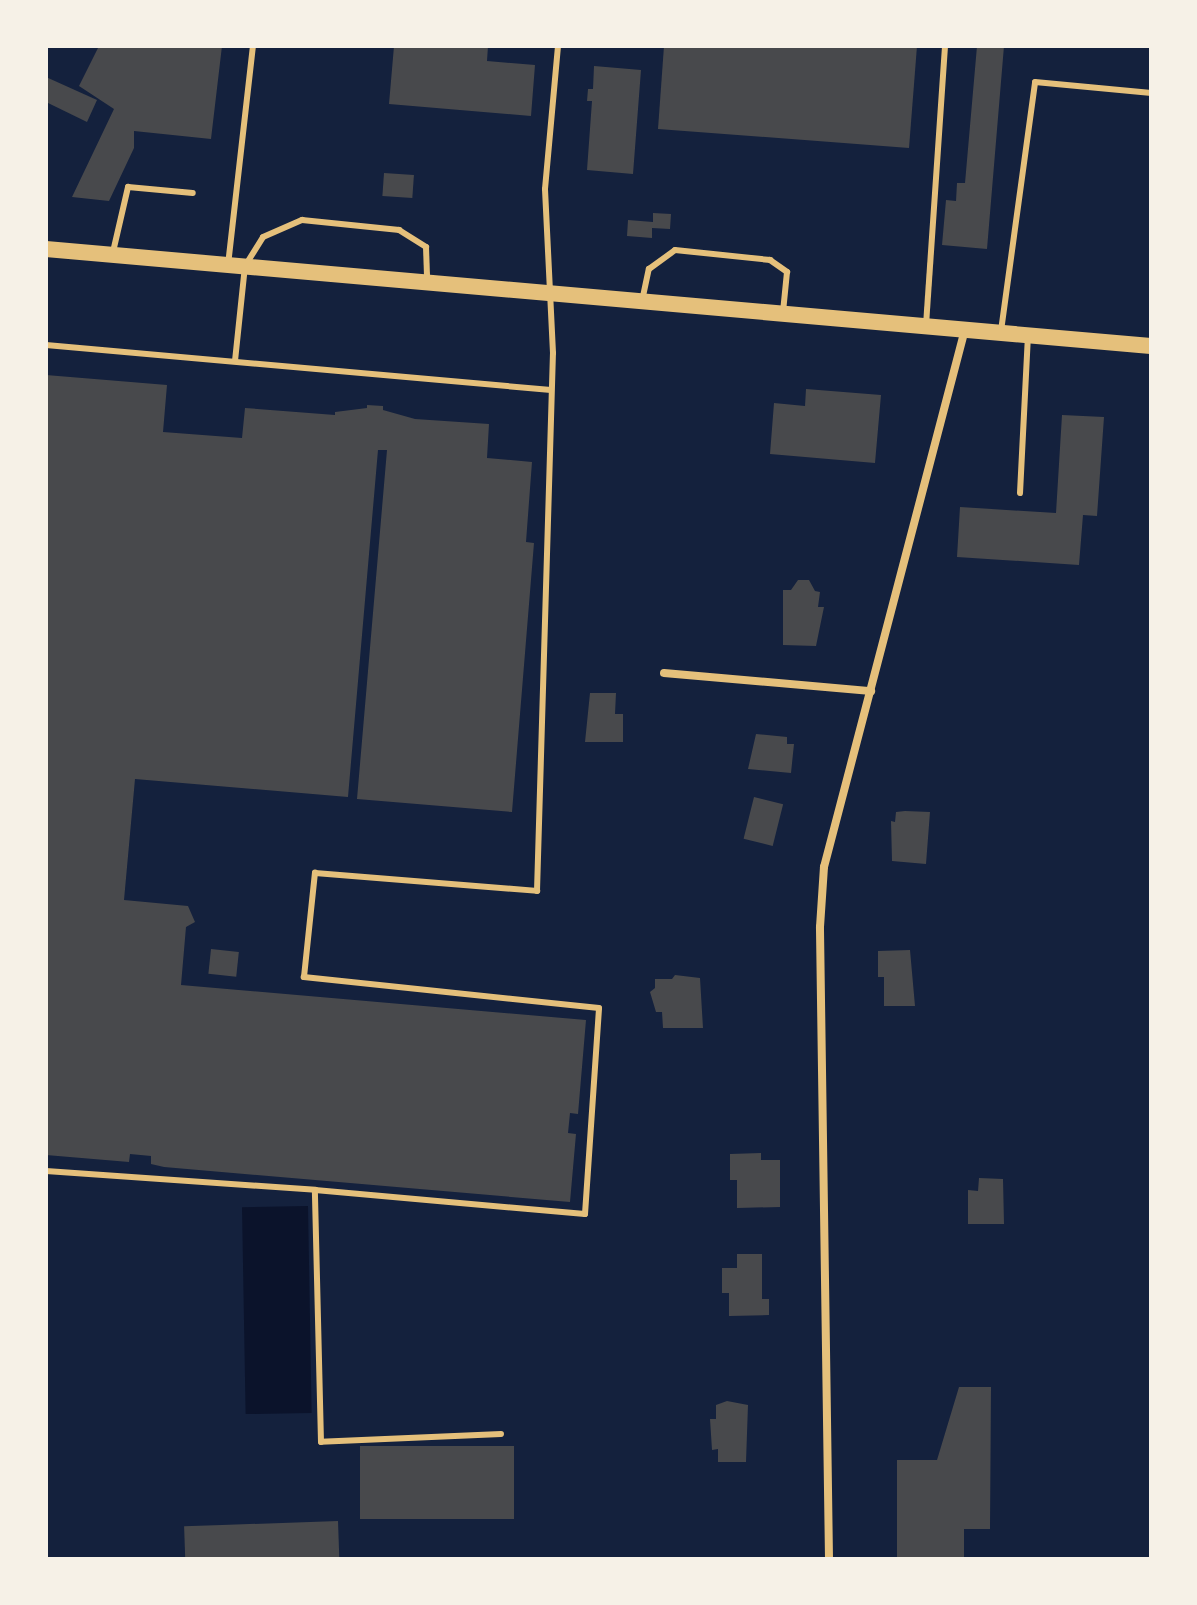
<!DOCTYPE html>
<html>
<head>
<meta charset="utf-8">
<style>
	body { margin:0 }
	#map { position:relative; width:1197px; height:1605px; overflow:hidden; background:#14213d; font-family:Poppins,sans-serif }
	div>[style] { position:absolute }
	.water>* { inset:0; background:#0b132b; transform-origin:0 0 }
	.building>* { inset:0; background:#48494c; transform-origin:0 0 }
	.service>* { height:6px; margin:-3px; padding:0 3px; transform-origin:3px; border-radius:3px; background:#e5c07b }
	.minor>* { height:8px; margin:-4px; padding:0 4px; transform-origin:4px; border-radius:4px; background:#e5c07b }
	.secondary>* { height:16px; margin:-8px; padding:0 8px; transform-origin:8px; border-radius:8px; background:#e5c07b }
	span { translate:-50% -50%; white-space:nowrap; text-align:center; line-height:1.15; -webkit-text-stroke:6px #f6f1e7; paint-order:stroke }
	.frame { position:absolute; inset:0; border:48px solid #f6f1e7; pointer-events:none }
</style>
</head>
<body>
<div id="map">
	<div class="water">
		<div style="left:308px;top:1206px;width:207px;height:66px;rotate:89deg"></div>
	</div>
	<div class="building">
		<div style="clip-path:polygon(99px 46px,222px 46px,211px 139px,134px 131px,134px 148px,109px 201px,72px 197px,114px 109px,79px 86px)"></div>
		<div style="clip-path:polygon(394px 46px,488px 46px,487px 61px,535px 65px,531px 116px,389px 104px)"></div>
		<div style="clip-path:polygon(664px 46px,917px 46px,909px 148px,658px 129px)"></div>
		<div style="clip-path:polygon(977px 46px,1004px 46px,987px 249px,942px 245px,946px 200px,956px 201px,957px 183px,965px 183px)"></div>
		<div style="clip-path:polygon(594px 66px,641px 70px,633px 174px,587px 170px,592px 101px,587px 101px,588px 89px,593px 89px)"></div>
		<div style="clip-path:polygon(46px 77px,97px 100px,87px 122px,46px 102px)"></div>
		<div style="left:384px;top:173px;width:30px;height:23px;rotate:4deg"></div>
		<div style="clip-path:polygon(653px 213px,671px 214px,670px 229px,652px 228px,652px 238px,627px 236px,628px 220px,653px 222px)"></div>
		<div style="clip-path:polygon(46px 375px,167px 385px,163px 432px,242px 438px,245px 408px,335px 415px,335px 412px,367px 408px,367px 405px,383px 406px,383px 410px,415px 419px,489px 424px,487px 458px,532px 462px,526px 542px,534px 543px,512px 812px,357px 799px,387px 450px,378px 450px,348px 797px,135px 779px,124px 900px,188px 906px,195px 922px,186px 927px,181px 985px,586px 1020px,578px 1114px,570px 1113px,568px 1133px,576px 1134px,570px 1202px,164px 1167px,151px 1164px,151px 1156px,130px 1154px,129px 1162px,46px 1155px)"></div>
		<div style="clip-path:polygon(806px 389px,881px 395px,875px 463px,770px 454px,774px 403px,805px 406px)"></div>
		<div style="clip-path:polygon(1062px 415px,1104px 417px,1097px 516px,1083px 515px,1079px 565px,957px 557px,960px 507px,1056px 513px)"></div>
		<div style="clip-path:polygon(798px 580px,809px 580px,815px 591px,820px 592px,818px 607px,824px 607px,816px 646px,783px 645px,783px 590px,791px 590px)"></div>
		<div style="clip-path:polygon(590px 693px,616px 693px,615px 714px,623px 714px,623px 742px,585px 742px)"></div>
		<div style="clip-path:polygon(756px 734px,787px 737px,787px 744px,794px 744px,791px 773px,748px 769px)"></div>
		<div style="left:754px;top:797px;width:30px;height:43px;rotate:14deg"></div>
		<div style="clip-path:polygon(905px 811px,930px 812px,926px 864px,892px 861px,891px 821px,895px 822px,896px 812px)"></div>
		<div style="left:211px;top:949px;width:28px;height:25px;rotate:6deg"></div>
		<div style="clip-path:polygon(910px 950px,915px 1006px,884px 1006px,884px 977px,878px 977px,878px 951px)"></div>
		<div style="clip-path:polygon(675px 975px,700px 978px,703px 1028px,663px 1028px,662px 1012px,656px 1012px,650px 992px,655px 988px,655px 979px,672px 979px)"></div>
		<div style="clip-path:polygon(761px 1153px,761px 1160px,780px 1160px,780px 1207px,737px 1208px,737px 1180px,730px 1180px,730px 1154px)"></div>
		<div style="clip-path:polygon(979px 1178px,1003px 1179px,1004px 1224px,968px 1224px,968px 1190px,978px 1191px)"></div>
		<div style="clip-path:polygon(737px 1254px,762px 1254px,762px 1299px,769px 1299px,769px 1315px,729px 1316px,729px 1293px,722px 1293px,722px 1268px,737px 1268px)"></div>
		<div style="clip-path:polygon(959px 1387px,991px 1387px,990px 1529px,964px 1529px,964px 1559px,897px 1559px,897px 1460px,937px 1460px)"></div>
		<div style="clip-path:polygon(727px 1401px,748px 1405px,746px 1462px,718px 1462px,718px 1449px,712px 1450px,710px 1419px,716px 1419px,716px 1405px)"></div>
		<div style="left:360px;top:1446px;width:154px;height:73px"></div>
		<div style="left:338px;top:1521px;width:38px;height:154px;rotate:88deg"></div>
	</div>
	<div class="service">
		<div style="left:113px;top:252px;width:67px;rotate:-77deg"></div>
		<div style="left:128px;top:187px;width:65px;rotate:5.3deg"></div>
		<div style="left:228px;top:265px;width:220px;rotate:-83.5deg"></div>
		<div style="left:642px;top:301px;width:33px;rotate:-78deg"></div>
		<div style="left:649px;top:269px;width:32px;rotate:-36deg"></div>
		<div style="left:675px;top:250px;width:96px;rotate:6deg"></div>
		<div style="left:770px;top:260px;width:21px;rotate:35deg"></div>
		<div style="left:787px;top:272px;width:40px;rotate:95.7deg"></div>
		<div style="left:926px;top:325px;width:280px;rotate:-86.1deg"></div>
		<div style="left:1001px;top:331px;width:251px;rotate:-82.2deg"></div>
		<div style="left:1035px;top:82px;width:117px;rotate:5.4deg"></div>
		<div style="left:46px;top:345px;width:507px;rotate:5.09deg"></div>
		<div style="left:235px;top:361px;width:96px;rotate:-84deg"></div>
		<div style="left:245px;top:266px;width:34px;rotate:-58deg"></div>
		<div style="left:263px;top:237px;width:43px;rotate:-23.6deg"></div>
		<div style="left:302px;top:220px;width:98px;rotate:5.9deg"></div>
		<div style="left:399px;top:230px;width:32px;rotate:32deg"></div>
		<div style="left:426px;top:247px;width:35px;rotate:88deg"></div>
		<div style="left:1020px;top:493px;width:156px;rotate:-87.1deg"></div>
		<div style="left:46px;top:1171px;width:270px;rotate:4deg"></div>
		<div style="left:501px;top:1434px;width:180px;rotate:177.5deg"></div>
		<div style="left:321px;top:1442px;width:252px;rotate:-91.4deg"></div>
		<div style="left:315px;top:1190px;width:271px;rotate:5.1deg"></div>
		<div style="left:585px;top:1214px;width:206px;rotate:-86.1deg"></div>
		<div style="left:599px;top:1008px;width:297px;rotate:-174deg"></div>
		<div style="left:304px;top:977px;width:105px;rotate:-84deg"></div>
		<div style="left:315px;top:873px;width:223px;rotate:4.6deg"></div>
		<div style="left:537px;top:891px;width:538px;rotate:-88.3deg"></div>
		<div style="left:553px;top:353px;width:164px;rotate:-92.8deg"></div>
		<div style="left:545px;top:189px;width:144px;rotate:-84.8deg"></div>
	</div>
	<div class="minor">
		<div style="left:664px;top:673px;width:208px;rotate:5deg"></div>
		<div style="left:829px;top:1559px;width:632px;rotate:-90.82deg"></div>
		<div style="left:820px;top:927px;width:60px;rotate:-86.2deg"></div>
		<div style="left:824px;top:867px;width:556px;rotate:-75.31deg"></div>
	</div>
	<div class="secondary">
		<div style="left:46px;top:249px;width:1109px;rotate:5.02deg"></div>
	</div>
	<div class="frame"></div>
</div>
</body>
</html>
